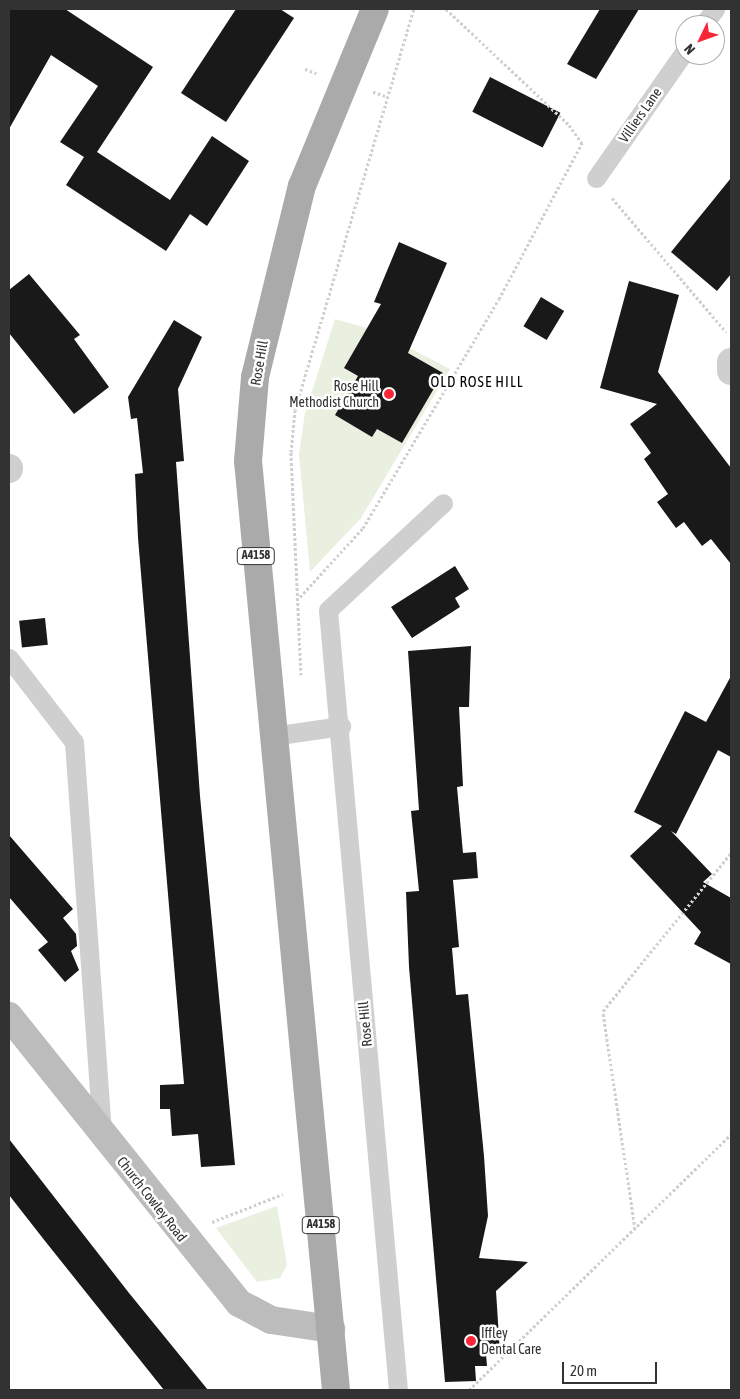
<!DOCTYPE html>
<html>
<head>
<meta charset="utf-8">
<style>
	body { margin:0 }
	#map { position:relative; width:740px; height:1399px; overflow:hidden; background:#fff; font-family:"Asap Condensed",sans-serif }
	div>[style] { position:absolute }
	.green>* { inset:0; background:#e9f0e0 }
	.building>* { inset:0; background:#191919; transform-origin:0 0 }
	.path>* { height:3px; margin-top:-1.5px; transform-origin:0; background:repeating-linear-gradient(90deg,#cfcfcf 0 2.5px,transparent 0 5px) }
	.service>* { height:19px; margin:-9.5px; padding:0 9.5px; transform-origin:9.5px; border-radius:9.5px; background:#cfcfcf }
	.minor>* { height:28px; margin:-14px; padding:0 14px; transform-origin:14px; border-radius:14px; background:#cfcfcf }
	.secondary>* { height:28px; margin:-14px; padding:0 14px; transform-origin:14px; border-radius:14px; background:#bcbcbc }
	.primary>* { height:28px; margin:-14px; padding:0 14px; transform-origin:14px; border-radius:14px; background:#aaa }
	.dots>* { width:14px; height:14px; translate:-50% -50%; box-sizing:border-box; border:2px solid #fff; border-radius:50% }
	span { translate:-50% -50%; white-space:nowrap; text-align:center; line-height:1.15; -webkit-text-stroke:5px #fff; paint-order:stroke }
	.shield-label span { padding:1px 4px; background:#fff; border:1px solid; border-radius:4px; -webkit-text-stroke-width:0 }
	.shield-label { font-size:12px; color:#323232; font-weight:700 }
	.street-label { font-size:14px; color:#323232 }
	.poi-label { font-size:14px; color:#323232 }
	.right { translate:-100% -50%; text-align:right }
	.left { translate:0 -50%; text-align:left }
	.neighbourhood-label { font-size:15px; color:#000; letter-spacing:1px }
	.frame { position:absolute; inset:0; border:10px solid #323232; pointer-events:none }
	.north { position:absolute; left:675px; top:15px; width:50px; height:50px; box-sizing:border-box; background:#fff; border:1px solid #adadad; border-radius:50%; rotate:228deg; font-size:14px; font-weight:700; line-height:20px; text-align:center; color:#323232 }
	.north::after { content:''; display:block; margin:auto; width:18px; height:22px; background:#f72738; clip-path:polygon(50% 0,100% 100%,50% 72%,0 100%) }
	.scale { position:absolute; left:562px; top:1362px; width:95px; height:22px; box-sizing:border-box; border:2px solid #323232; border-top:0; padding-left:6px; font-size:15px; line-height:18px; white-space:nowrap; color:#323232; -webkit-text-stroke:4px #fff; paint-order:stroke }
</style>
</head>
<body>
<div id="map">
	<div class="green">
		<div style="clip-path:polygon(335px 319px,375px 330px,450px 369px,361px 518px,310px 572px,299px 454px,305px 413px)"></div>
		<div style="clip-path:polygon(277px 1206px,287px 1265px,280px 1278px,257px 1282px,216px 1228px)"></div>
	</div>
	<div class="building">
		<div style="clip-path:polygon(9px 9px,65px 9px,153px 67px,97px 152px,170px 200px,212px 136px,249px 161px,207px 226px,190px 214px,166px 251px,66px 185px,84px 157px,60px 142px,98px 86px,51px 55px,9px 129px)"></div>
		<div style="clip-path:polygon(236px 9px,280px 9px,294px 18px,226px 122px,181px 93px)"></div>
		<div style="clip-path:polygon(600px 9px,639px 9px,596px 79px,567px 64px)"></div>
		<div style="left:490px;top:77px;width:79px;height:39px;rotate:27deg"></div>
		<div style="clip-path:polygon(731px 178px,731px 274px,717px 291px,671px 252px)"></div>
		<div style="clip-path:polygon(399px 242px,447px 263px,408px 353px,443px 373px,402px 443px,377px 429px,372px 437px,335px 415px,358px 376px,344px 368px,381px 304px,374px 302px)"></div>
		<div style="clip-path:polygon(29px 274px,80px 335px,74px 339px,109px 387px,74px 414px,9px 333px,9px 290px)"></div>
		<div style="clip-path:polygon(629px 281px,679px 295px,658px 372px,731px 468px,731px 564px,711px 539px,702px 546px,684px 522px,676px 528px,657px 502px,668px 494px,644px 459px,651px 453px,630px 424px,657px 404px,600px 388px)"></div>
		<div style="left:541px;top:297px;width:27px;height:34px;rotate:31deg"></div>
		<div style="clip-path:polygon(174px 320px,202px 337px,178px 389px,184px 461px,176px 462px,200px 796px,235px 1165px,201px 1167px,198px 1134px,172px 1136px,170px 1109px,160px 1109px,160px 1085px,184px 1084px,138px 538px,135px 474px,143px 473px,137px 418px,131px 419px,128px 397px)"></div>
		<div style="clip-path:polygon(455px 566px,469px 589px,455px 598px,460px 607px,412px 638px,391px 607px)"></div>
		<div style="left:45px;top:618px;width:27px;height:26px;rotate:84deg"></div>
		<div style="clip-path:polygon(471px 646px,469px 707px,459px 707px,463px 786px,457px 787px,463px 853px,476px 852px,478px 878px,453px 880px,459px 947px,452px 948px,456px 995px,468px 994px,484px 1156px,488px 1216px,479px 1258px,528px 1262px,496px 1291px,500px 1353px,486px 1354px,487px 1366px,475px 1366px,476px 1381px,445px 1382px,409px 967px,406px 892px,419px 891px,411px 811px,419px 810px,408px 651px)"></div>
		<div style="clip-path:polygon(731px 676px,731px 757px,718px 750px,676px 834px,671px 831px,712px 874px,703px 882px,731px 898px,731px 964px,694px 944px,701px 932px,630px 856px,662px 826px,634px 812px,685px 711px,706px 722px)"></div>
		<div style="clip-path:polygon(9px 835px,73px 909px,63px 918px,76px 934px,77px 946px,71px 951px,79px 970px,65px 982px,38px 950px,48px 942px,9px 897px)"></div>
		<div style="clip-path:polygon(9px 1139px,129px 1293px,208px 1390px,164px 1390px,45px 1241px,9px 1195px)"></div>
	</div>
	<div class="path">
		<div style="left:446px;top:9px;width:169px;rotate:43.3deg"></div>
		<div style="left:569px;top:125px;width:24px;rotate:55deg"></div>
		<div style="left:305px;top:69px;width:12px;rotate:20deg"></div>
		<div style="left:373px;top:92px;width:14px;rotate:17deg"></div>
		<div style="left:612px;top:198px;width:176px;rotate:49.6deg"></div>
		<div style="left:300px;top:597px;width:93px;rotate:-47.6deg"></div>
		<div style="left:363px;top:528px;width:266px;rotate:-59.3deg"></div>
		<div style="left:499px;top:299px;width:177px;rotate:-62deg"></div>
		<div style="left:301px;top:675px;width:223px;rotate:-92.6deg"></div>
		<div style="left:291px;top:452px;width:42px;rotate:-84.6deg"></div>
		<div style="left:295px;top:410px;width:418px;rotate:-73.5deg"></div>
		<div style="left:212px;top:1222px;width:76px;rotate:-21.5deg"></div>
		<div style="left:635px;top:1229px;width:220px;rotate:-98.4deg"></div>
		<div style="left:603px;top:1011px;width:203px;rotate:-51deg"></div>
		<div style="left:469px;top:1390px;width:366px;rotate:-44.3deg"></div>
	</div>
	<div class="service">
		<div style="left:703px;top:25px;width:20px;rotate:-53deg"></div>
		<div style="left:596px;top:178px;width:155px;rotate:-55deg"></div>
		<div style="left:9px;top:658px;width:106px;rotate:52.3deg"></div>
		<div style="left:74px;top:742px;width:392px;rotate:85.9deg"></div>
		<div style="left:272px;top:736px;width:70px;rotate:-8.2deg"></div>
		<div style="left:398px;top:1390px;width:783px;rotate:-95.13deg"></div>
		<div style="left:328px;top:610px;width:157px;rotate:-42.9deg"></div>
	</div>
	<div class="minor">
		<div style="left:731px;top:362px;width:9px;rotate:90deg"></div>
		<div style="left:9px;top:468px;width:1px;rotate:90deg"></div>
	</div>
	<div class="secondary">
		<div style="left:9px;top:1016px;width:368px;rotate:51.3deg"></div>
		<div style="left:239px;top:1303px;width:36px;rotate:28deg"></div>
		<div style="left:271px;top:1320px;width:61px;rotate:8.5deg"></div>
	</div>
	<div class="primary">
		<div style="left:336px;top:1390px;width:933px;rotate:-95.41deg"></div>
		<div style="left:248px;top:461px;width:84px;rotate:-85.2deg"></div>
		<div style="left:255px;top:377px;width:197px;rotate:-76.2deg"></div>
		<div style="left:302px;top:186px;width:191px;rotate:-67.6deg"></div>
	</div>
	<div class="dots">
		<div style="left:389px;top:394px;background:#f72738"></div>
		<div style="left:471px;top:1341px;background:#f72738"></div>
	</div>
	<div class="shield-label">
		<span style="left:256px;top:556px">A4158</span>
		<span style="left:321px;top:1225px">A4158</span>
	</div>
	<div class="street-label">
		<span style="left:640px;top:115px;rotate:-55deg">Villiers Lane</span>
		<span style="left:259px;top:363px;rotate:-80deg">Rose Hill</span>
		<span style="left:365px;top:1024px;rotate:-95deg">Rose Hill</span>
		<span style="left:152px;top:1199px;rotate:52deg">Church Cowley Road</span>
	</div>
	<div class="poi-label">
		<span class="right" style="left:379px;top:394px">Rose Hill<br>Methodist Church</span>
		<span class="left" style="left:481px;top:1341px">Iffley<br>Dental Care</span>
	</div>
	<div class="neighbourhood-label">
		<span style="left:477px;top:382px">OLD ROSE HILL</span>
	</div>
	<div class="frame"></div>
	<div class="north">N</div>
	<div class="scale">20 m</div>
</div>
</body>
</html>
